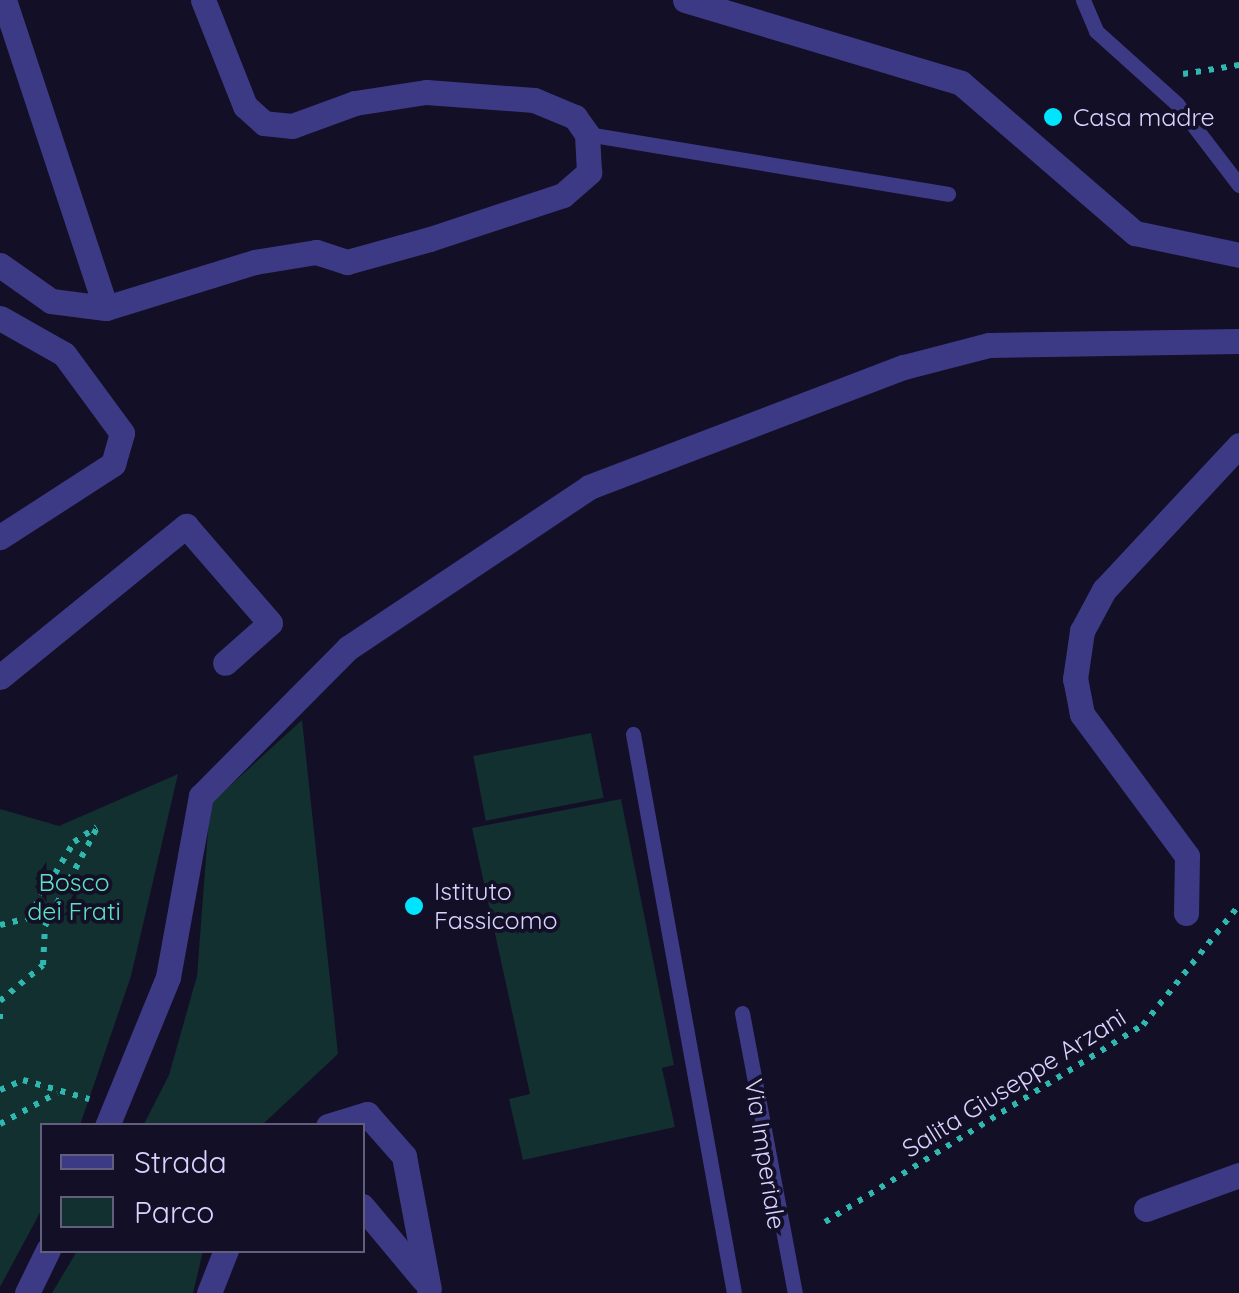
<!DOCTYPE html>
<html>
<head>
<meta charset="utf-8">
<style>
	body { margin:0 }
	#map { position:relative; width:1239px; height:1293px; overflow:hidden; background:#130f26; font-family:Quicksand,sans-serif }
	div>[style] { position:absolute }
	.green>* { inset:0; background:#12302f; transform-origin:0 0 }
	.path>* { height:6px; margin-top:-3px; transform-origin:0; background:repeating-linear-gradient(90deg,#2fb8b0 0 5px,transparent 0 13px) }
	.lane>* { height:15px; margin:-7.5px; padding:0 7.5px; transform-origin:7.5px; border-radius:7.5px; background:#3d3a85 }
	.street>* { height:25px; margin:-12.5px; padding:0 12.5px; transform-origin:12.5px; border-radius:12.5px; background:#3d3a85 }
	.dots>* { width:28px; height:28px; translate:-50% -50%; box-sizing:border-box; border:5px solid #130f26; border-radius:50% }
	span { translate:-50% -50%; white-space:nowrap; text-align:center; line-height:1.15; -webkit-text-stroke:8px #130f26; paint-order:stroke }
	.poi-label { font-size:25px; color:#d9d4ff }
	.left { translate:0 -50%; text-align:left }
	.park-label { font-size:25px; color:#5fe0c0 }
	.street-label { font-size:25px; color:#d9d4ff }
	.legend { position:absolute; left:40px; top:1123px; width:325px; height:130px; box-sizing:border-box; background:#130f26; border:2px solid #625e7d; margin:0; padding:12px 18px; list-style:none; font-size:30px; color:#d9d4ff }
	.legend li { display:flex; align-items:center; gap:20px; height:50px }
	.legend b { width:50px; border:2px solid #625e7d }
</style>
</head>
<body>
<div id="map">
	<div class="green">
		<div style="clip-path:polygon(302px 720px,338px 1054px,262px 1125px,143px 1126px,169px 1075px,197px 976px,210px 804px)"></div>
		<div style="left:591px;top:733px;width:66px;height:120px;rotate:79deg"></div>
		<div style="clip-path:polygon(178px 774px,131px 976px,89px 1099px,80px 1125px,42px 1126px,42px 1209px,0 1287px,0 809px,59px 826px)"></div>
		<div style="clip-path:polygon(621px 799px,674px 1065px,662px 1068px,675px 1127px,523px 1160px,509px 1099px,530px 1094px,472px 828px)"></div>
		<div style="clip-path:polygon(77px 1251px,77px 1250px,203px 1251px,193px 1293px,52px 1293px)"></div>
	</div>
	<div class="path">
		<div style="left:1183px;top:74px;width:57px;rotate:-9.1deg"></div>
		<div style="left:0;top:925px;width:29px;rotate:-14deg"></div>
		<div style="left:28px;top:918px;width:89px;rotate:-58.8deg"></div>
		<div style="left:74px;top:842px;width:27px;rotate:-34deg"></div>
		<div style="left:0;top:1001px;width:56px;rotate:-39.9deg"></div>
		<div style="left:43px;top:965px;width:39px;rotate:-87deg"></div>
		<div style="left:45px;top:926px;width:113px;rotate:-62.1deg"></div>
		<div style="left:0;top:1014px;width:7px;rotate:90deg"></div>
		<div style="left:0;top:1090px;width:25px;rotate:-23deg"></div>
		<div style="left:23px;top:1080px;width:69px;rotate:16.1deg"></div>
		<div style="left:0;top:1124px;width:65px;rotate:-28.5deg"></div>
		<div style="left:825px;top:1222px;width:374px;rotate:-31.8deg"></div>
		<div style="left:1143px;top:1025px;width:154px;rotate:-51.3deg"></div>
	</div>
	<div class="lane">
		<div style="left:1083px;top:0;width:34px;rotate:67deg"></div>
		<div style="left:1096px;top:31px;width:109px;rotate:42deg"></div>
		<div style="left:1177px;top:104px;width:102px;rotate:52.6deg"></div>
		<div style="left:587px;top:134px;width:366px;rotate:9.4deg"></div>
		<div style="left:633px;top:734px;width:568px;rotate:79.76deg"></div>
		<div style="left:742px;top:1013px;width:285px;rotate:79.3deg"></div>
	</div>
	<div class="street">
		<div style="left:4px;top:0;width:324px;rotate:71.7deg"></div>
		<div style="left:106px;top:308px;width:156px;rotate:-17.2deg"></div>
		<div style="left:255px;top:262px;width:62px;rotate:-9.3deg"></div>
		<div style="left:316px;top:252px;width:33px;rotate:18deg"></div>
		<div style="left:347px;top:262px;width:86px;rotate:-15.5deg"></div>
		<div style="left:430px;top:239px;width:140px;rotate:-18.3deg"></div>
		<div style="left:563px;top:195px;width:35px;rotate:-41deg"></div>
		<div style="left:589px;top:172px;width:38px;rotate:-93deg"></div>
		<div style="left:587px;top:134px;width:21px;rotate:-125deg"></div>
		<div style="left:575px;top:117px;width:44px;rotate:-157.5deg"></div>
		<div style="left:534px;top:100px;width:108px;rotate:-175.8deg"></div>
		<div style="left:426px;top:92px;width:72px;rotate:171.2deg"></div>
		<div style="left:355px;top:103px;width:67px;rotate:159.9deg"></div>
		<div style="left:292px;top:126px;width:28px;rotate:-174deg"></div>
		<div style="left:264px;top:123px;width:25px;rotate:-138deg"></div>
		<div style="left:245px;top:106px;width:114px;rotate:-111.6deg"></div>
		<div style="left:685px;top:0;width:288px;rotate:16.7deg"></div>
		<div style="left:961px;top:83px;width:230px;rotate:40.8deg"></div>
		<div style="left:1135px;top:233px;width:106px;rotate:11.9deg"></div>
		<div style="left:0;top:265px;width:62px;rotate:35.2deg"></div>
		<div style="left:51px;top:301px;width:55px;rotate:7.3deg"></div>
		<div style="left:0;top:318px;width:73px;rotate:29.4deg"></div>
		<div style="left:64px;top:354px;width:98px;rotate:53.7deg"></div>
		<div style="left:122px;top:433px;width:32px;rotate:106deg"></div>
		<div style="left:113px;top:464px;width:135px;rotate:147.1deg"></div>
		<div style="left:0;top:677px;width:240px;rotate:-39.1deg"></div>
		<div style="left:186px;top:526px;width:128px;rotate:49.1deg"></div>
		<div style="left:270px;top:623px;width:60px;rotate:138.4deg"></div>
		<div style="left:1186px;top:913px;width:57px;rotate:-89deg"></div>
		<div style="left:1187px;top:856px;width:177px;rotate:-126.5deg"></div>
		<div style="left:1082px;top:714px;width:36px;rotate:-101deg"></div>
		<div style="left:1075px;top:679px;width:49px;rotate:-81.7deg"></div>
		<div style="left:1082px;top:631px;width:47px;rotate:-61.8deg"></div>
		<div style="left:1104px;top:590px;width:198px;rotate:-47deg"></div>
		<div style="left:107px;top:1126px;width:161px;rotate:-67.7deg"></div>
		<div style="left:168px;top:977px;width:184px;rotate:-79.7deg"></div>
		<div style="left:201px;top:796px;width:209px;rotate:-45.2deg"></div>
		<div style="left:348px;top:648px;width:290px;rotate:-33.7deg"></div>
		<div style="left:589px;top:487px;width:337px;rotate:-20.9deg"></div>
		<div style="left:904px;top:367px;width:88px;rotate:-14.5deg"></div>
		<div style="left:989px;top:345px;width:250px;rotate:-0.9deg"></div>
		<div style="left:328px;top:1126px;width:41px;rotate:-17.1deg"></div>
		<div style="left:367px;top:1114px;width:56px;rotate:48.6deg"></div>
		<div style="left:404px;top:1156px;width:135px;rotate:79.4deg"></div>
		<div style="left:362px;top:1206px;width:95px;rotate:50.1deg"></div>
		<div style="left:1146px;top:1209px;width:99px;rotate:-20.1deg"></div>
		<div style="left:27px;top:1293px;width:48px;rotate:-64deg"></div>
		<div style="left:209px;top:1293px;width:46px;rotate:-68.4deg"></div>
	</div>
	<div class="dots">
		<div style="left:1053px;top:117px;background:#00e5ff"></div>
		<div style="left:414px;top:906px;background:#00e5ff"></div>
	</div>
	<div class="poi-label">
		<span class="left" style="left:1073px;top:117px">Casa madre</span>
		<span class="left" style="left:434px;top:906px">Istituto<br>Fassicomo</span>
	</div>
	<div class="park-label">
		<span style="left:74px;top:897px">Bosco<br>dei Frati</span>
	</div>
	<div class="street-label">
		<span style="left:1014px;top:1083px;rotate:-32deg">Salita Giuseppe Arzani</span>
		<span style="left:765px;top:1154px;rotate:81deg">Via Imperiale</span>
	</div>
	<ul class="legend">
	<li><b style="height:12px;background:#3d3a85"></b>Strada</li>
	<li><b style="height:28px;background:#12302f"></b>Parco</li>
	</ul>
</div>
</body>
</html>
